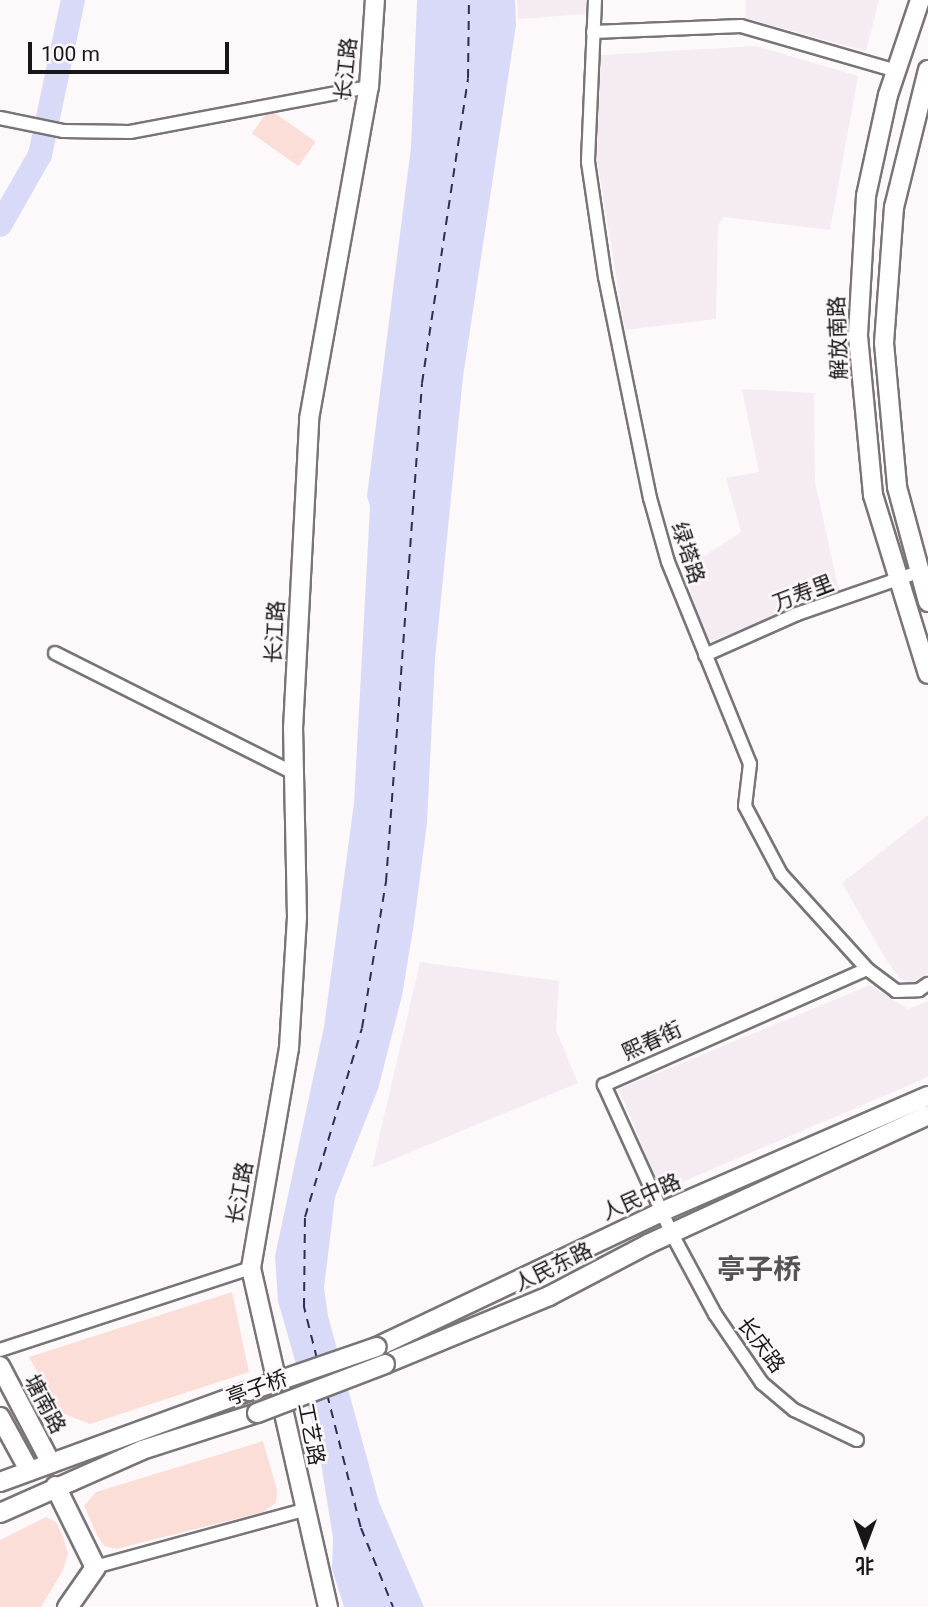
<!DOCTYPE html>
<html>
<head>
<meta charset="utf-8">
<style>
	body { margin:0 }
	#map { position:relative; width:928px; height:1607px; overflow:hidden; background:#fdf9fb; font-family:Roboto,"Noto Sans SC",sans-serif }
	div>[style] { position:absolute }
	.built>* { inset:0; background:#f5ebf2 }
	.green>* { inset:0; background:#fcded8; transform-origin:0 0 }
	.water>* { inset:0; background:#d9daf8 }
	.river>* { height:24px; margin:-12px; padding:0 12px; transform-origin:12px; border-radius:12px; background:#d9daf8 }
	.ferry>* { height:2px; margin-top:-1px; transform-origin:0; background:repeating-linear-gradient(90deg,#2e2d55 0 9px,transparent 0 16px) }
	.roads { filter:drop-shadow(2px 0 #787477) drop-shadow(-2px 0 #787477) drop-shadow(0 2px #787477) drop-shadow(0 -2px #787477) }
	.street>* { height:12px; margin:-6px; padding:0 6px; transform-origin:6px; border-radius:6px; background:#fff }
	.secondary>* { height:18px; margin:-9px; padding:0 9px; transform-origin:9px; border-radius:9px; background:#fff }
	.primary>* { height:19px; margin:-9.5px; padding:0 9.5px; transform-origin:9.5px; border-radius:9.5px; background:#fff }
	.bridges { filter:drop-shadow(2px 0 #787477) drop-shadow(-2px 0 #787477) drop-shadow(0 2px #787477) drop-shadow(0 -2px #787477) }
	.secondary-bridge>* { height:18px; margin:-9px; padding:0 9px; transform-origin:9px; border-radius:9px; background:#fff }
	span { translate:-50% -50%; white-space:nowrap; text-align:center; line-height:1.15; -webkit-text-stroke:5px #fdf9fb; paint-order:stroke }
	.street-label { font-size:21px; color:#181718 }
	.district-label { font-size:28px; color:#565355; font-weight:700 }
	.north { position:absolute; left:830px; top:1509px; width:70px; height:70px; -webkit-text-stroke:5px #fdf9fb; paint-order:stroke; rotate:180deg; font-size:19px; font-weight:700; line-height:28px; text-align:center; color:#181718 }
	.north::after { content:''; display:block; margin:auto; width:24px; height:32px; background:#181718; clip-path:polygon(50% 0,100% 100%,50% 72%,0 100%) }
	.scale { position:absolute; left:28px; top:42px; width:201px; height:32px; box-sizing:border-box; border:4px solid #181718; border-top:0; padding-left:9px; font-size:21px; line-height:24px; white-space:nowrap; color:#181718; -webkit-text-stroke:5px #fdf9fb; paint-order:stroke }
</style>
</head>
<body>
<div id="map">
	<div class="built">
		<div style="clip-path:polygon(517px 0,586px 0,585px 14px,518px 19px)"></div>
		<div style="clip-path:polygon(746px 0,879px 0,866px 51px,745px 18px)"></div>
		<div style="clip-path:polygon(756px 46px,858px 76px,830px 230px,724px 217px,718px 225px,716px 319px,625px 330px,597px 159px,601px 55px)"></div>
		<div style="clip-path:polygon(742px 389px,814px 393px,815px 482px,839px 591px,707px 643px,684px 569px,741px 532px,726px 478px,759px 472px)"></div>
		<div style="clip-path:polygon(928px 815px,928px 973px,911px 983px,899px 978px,882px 953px,842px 883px)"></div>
		<div style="clip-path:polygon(420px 962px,559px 981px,556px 1030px,578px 1083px,372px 1168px)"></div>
		<div style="clip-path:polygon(870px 985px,908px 1009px,928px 1001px,928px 1077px,661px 1191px,619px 1089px)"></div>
	</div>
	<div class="green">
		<div style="left:269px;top:109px;width:57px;height:30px;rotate:35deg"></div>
		<div style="clip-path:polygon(232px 1292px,249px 1372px,90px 1424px,59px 1412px,29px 1357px)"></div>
		<div style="clip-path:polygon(263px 1441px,277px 1490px,276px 1503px,263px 1512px,116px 1549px,104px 1546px,97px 1535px,84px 1506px,96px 1492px)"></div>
		<div style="clip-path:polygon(46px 1517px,56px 1522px,63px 1537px,68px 1554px,63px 1570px,41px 1607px,0 1607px,0 1540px)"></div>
	</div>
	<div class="water">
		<div style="clip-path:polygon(417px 0,515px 0,516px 25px,463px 377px,435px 659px,427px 823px,414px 923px,402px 996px,378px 1089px,335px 1197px,324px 1288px,328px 1316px,379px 1502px,424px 1607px,344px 1607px,332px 1569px,333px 1538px,317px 1438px,278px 1301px,275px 1256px,324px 1027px,354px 803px,370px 507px,367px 496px,411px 147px)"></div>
	</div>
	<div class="river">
		<div style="left:0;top:225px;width:81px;rotate:-60.3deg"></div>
		<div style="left:40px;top:155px;width:158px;rotate:-78deg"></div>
	</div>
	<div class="ferry">
		<div style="left:317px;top:1359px;width:54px;rotate:-104deg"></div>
		<div style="left:304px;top:1307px;width:90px;rotate:-89.4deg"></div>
		<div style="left:305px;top:1217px;width:197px;rotate:-73.2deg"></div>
		<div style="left:362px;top:1028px;width:148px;rotate:-80.7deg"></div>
		<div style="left:386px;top:882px;width:500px;rotate:-85.87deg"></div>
		<div style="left:422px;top:383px;width:308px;rotate:-81.4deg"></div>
		<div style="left:468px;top:78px;width:78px;rotate:-89.3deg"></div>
		<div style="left:327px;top:1394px;width:138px;rotate:75.8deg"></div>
		<div style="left:361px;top:1528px;width:85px;rotate:67.9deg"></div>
	</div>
	<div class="roads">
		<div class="street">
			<div style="left:595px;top:0;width:162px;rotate:92.5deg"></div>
			<div style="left:588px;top:162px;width:116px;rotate:81.6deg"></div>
			<div style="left:605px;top:277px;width:226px;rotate:78.5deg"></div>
			<div style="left:650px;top:498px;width:66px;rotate:74.3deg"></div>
			<div style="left:668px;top:562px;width:218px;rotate:67.9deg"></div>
			<div style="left:750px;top:764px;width:42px;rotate:96.8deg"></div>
			<div style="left:745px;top:806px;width:77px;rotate:62.1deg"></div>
			<div style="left:781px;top:874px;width:128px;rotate:47.8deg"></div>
			<div style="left:867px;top:969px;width:36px;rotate:37deg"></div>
			<div style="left:896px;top:991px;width:23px;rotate:-2deg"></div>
			<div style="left:919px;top:990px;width:11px;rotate:-34deg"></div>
			<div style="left:593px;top:32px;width:148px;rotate:-2.3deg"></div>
			<div style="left:741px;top:26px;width:162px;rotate:16.1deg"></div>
			<div style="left:0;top:118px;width:64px;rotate:11.7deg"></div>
			<div style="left:63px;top:131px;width:67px;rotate:0.9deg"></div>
			<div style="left:130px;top:132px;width:243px;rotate:-10.7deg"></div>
			<div style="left:55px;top:653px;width:267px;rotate:26.7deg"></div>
			<div style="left:705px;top:655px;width:101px;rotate:-24deg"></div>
			<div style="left:797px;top:614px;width:128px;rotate:-19.1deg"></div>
			<div style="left:0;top:1350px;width:264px;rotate:-18.1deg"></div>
			<div style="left:857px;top:1440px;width:70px;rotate:-154.5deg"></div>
			<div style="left:794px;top:1410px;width:42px;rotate:-139.8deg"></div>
			<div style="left:762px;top:1383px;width:83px;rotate:-124.3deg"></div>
			<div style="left:715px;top:1314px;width:91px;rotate:-118.3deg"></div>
			<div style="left:672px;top:1234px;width:164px;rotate:-114.5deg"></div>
			<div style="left:604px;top:1085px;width:287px;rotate:-23.8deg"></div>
			<div style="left:95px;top:1567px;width:216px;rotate:-15.3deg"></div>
		</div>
		<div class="secondary">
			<div style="left:920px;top:0;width:100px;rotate:108.6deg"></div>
			<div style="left:888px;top:95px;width:103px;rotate:102.3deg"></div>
			<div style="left:866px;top:196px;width:140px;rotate:93.3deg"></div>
			<div style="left:858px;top:336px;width:160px;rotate:84.6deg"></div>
			<div style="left:873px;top:495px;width:187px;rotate:72.9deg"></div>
			<div style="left:928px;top:70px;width:141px;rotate:103.9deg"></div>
			<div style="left:894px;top:207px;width:136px;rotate:94.2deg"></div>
			<div style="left:884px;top:343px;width:145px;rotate:84.8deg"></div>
			<div style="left:897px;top:487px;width:119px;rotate:74.9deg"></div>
			<div style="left:377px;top:1347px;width:314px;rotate:-25.4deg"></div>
			<div style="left:661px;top:1212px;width:291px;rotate:-23.5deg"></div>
			<div style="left:385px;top:1364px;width:178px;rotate:-22.5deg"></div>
			<div style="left:549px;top:1296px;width:112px;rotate:-27.7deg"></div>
			<div style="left:648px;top:1244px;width:308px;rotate:-24.7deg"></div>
			<div style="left:0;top:1366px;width:110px;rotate:62.3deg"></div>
			<div style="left:0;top:1417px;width:60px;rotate:61.3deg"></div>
			<div style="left:0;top:1482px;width:265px;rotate:-20.1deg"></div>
			<div style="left:0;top:1513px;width:155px;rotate:-23.9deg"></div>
			<div style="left:142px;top:1450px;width:121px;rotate:-17.8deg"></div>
			<div style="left:328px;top:1607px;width:348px;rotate:-102.8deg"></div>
			<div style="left:251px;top:1268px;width:223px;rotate:-80.2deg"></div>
			<div style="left:289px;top:1048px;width:131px;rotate:-86.5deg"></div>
			<div style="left:297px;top:917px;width:188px;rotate:-91.2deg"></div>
			<div style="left:293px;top:729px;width:310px;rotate:-87deg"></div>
			<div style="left:309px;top:419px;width:337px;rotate:-79.8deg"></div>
			<div style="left:369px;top:87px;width:87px;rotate:-86.1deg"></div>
		</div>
		<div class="primary">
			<div style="left:55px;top:1486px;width:90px;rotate:63.7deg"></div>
			<div style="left:95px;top:1567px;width:49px;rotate:125deg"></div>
		</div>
	</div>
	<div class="bridges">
		<div class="secondary-bridge">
			<div style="left:249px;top:1391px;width:135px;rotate:-19deg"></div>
			<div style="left:257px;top:1413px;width:137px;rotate:-20.9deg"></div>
		</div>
	</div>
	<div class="street-label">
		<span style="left:346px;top:69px;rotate:-84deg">长江路</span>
		<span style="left:838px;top:338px;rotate:-92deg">解放南路</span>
		<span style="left:688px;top:553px;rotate:72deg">绿塔路</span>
		<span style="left:803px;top:593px;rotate:-21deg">万寿里</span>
		<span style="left:275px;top:632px;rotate:-87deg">长江路</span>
		<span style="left:652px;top:1041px;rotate:-25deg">熙春街</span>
		<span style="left:240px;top:1193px;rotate:-80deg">长江路</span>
		<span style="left:641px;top:1197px;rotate:-24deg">人民中路</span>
		<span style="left:553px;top:1267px;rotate:-26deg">人民东路</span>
		<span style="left:761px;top:1345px;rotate:53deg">长庆路</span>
		<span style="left:257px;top:1388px;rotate:-20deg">亭子桥</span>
		<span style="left:45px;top:1404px;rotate:62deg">塘南路</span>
		<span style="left:311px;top:1434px;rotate:79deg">工艺路</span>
	</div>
	<div class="district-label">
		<span style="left:759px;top:1270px">亭子桥</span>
	</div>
	<div class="north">北</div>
	<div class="scale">100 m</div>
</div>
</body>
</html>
